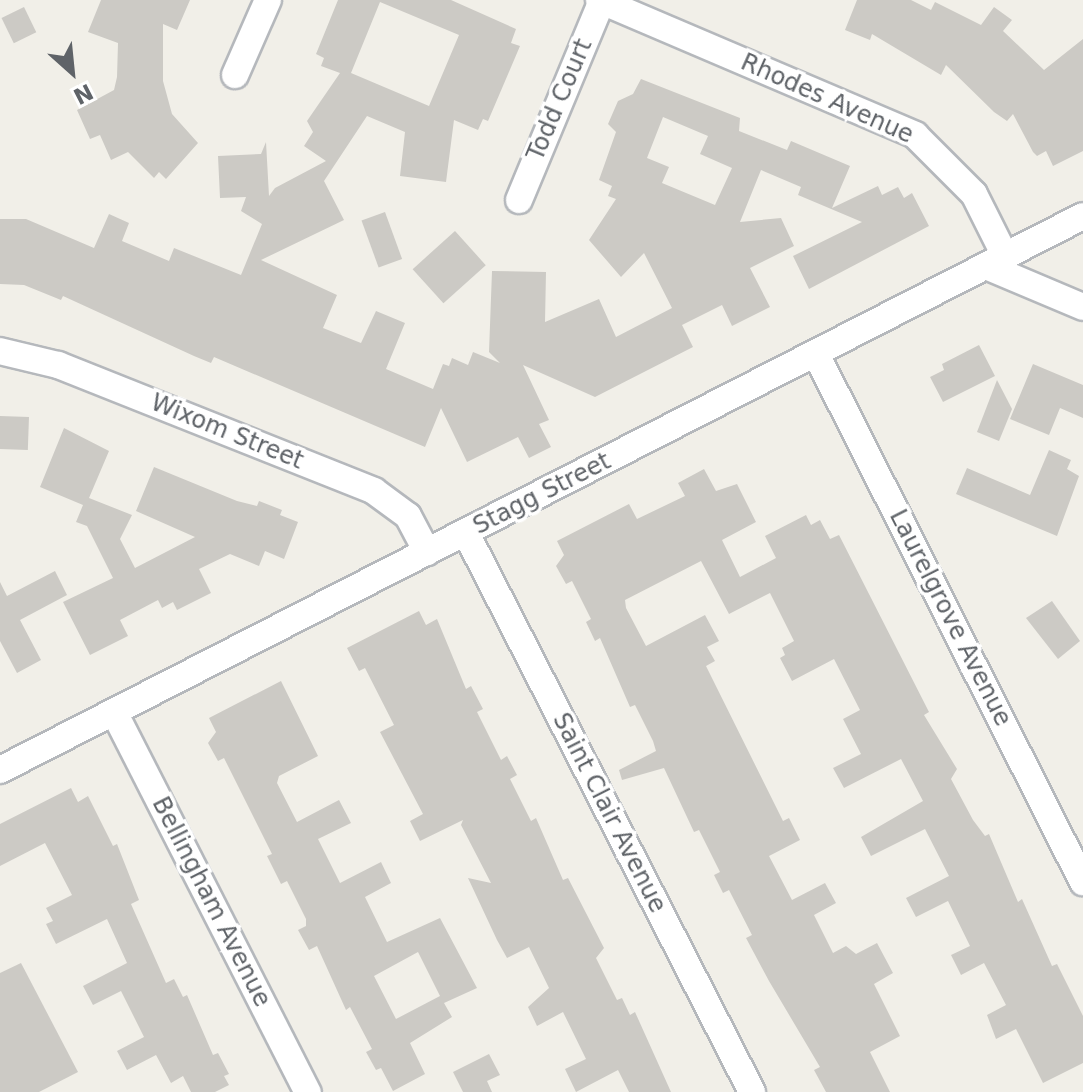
<!DOCTYPE html>
<html>
<head>
<meta charset="utf-8">
<style>
	body { margin:0 }
	#map { position:relative; width:1083px; height:1092px; overflow:hidden; background:#f1efe8; font-family:"DejaVu Sans",sans-serif }
	div>[style] { position:absolute }
	.building>* { inset:0; background:#cccac5; transform-origin:0 0 }
	.roads { filter:drop-shadow(2px 0 #b5b8bc) drop-shadow(-2px 0 #b5b8bc) drop-shadow(0 2px #b5b8bc) drop-shadow(0 -2px #b5b8bc) }
	.minor>* { height:26px; margin:-13px; padding:0 13px; transform-origin:13px; border-radius:13px; background:#fff }
	span { translate:-50% -50%; white-space:nowrap; text-align:center; line-height:1.15; -webkit-text-stroke:7px #fff; paint-order:stroke }
	.street-label { font-size:24px; color:#5f6368 }
	.north { position:absolute; left:32px; top:32px; width:80px; height:80px; -webkit-text-stroke:6px #fff; paint-order:stroke; rotate:153deg; font-size:22px; font-weight:700; line-height:32px; text-align:center; color:#5f6368 }
	.north::after { content:''; display:block; margin:auto; width:28px; height:36px; background:#5f6368; clip-path:polygon(50% 0,100% 100%,50% 72%,0 100%) }
</style>
</head>
<body>
<div id="map">
	<div class="building">
		<div style="clip-path:polygon(101px 0,190px 0,177px 30px,163px 24px,163px 81px,172px 114px,198px 143px,166px 179px,159px 172px,154px 178px,128px 152px,111px 160px,100px 135px,90px 139px,77px 110px,114px 90px,117px 77px,118px 43px,88px 32px)"></div>
		<div style="clip-path:polygon(evenodd,338px 0,451px 0,516px 29px,511px 43px,520px 46px,488px 121px,483px 119px,478px 130px,454px 120px,446px 182px,400px 176px,405px 132px,367px 116px,324px 181px,344px 220px,261px 260px,337px 295px,323px 328px,361px 343px,376px 311px,405px 323px,386px 369px,433px 389px,443px 364px,449px 366px,452px 358px,468px 365px,473px 352px,500px 363px,489px 352px,492px 271px,546px 272px,545px 322px,599px 299px,616px 337px,672px 308px,644px 253px,621px 277px,589px 240px,616px 199px,608px 196px,612px 186px,599px 180px,616px 132px,608px 124px,618px 101px,633px 94px,641px 79px,740px 118px,739px 131px,787px 150px,791px 141px,850px 166px,832px 208px,878px 186px,882px 195px,898px 187px,904px 198px,912px 193px,929px 226px,809px 289px,793px 256px,862px 222px,798px 195px,801px 187px,761px 170px,740px 222px,781px 218px,794px 246px,750px 268px,770px 307px,732px 326px,722px 305px,682px 325px,693px 347px,595px 397px,523px 365px,549px 420px,539px 424px,551px 447px,529px 458px,518px 437px,467px 462px,441px 408px,425px 447px,214px 357px,211px 363px,194px 356px,63px 296px,61px 300px,24px 285px,0 284px,0 219px,26px 219px,94px 248px,109px 214px,129px 223px,122px 241px,169px 261px,174px 248px,241px 275px,262px 224px,241px 211px,246px 197px,220px 198px,218px 156px,261px 154px,266px 142px,269px 196px,275px 188px,326px 161px,304px 146px,313px 132px,307px 121px,340px 73px,321px 66px,324px 58px,316px 54px,338px 0,380px 2px,459px 35px,429px 106px,351px 73px,380px 2px,338px 0,663px 117px,708px 136px,700px 154px,732px 168px,715px 205px,662px 183px,669px 167px,647px 158px,663px 117px)"></div>
		<div style="clip-path:polygon(857px 0,911px 0,931px 10px,935px 2px,981px 25px,994px 7px,1012px 20px,1003px 31px,1044px 70px,1083px 39px,1083px 151px,1053px 166px,1046px 151px,1037px 156px,1033px 152px,1013px 114px,1007px 121px,994px 112px,946px 65px,941px 75px,872px 34px,870px 40px,845px 30px)"></div>
		<div style="left:24px;top:7px;width:28px;height:25px;rotate:64deg"></div>
		<div style="left:385px;top:212px;width:50px;height:25px;rotate:70deg"></div>
		<div style="left:455px;top:231px;width:46px;height:57px;rotate:48deg"></div>
		<div style="clip-path:polygon(979px 345px,995px 376px,943px 402px,930px 377px,944px 370px,942px 364px)"></div>
		<div style="clip-path:polygon(1033px 364px,1083px 385px,1083px 418px,1060px 408px,1049px 435px,1010px 419px)"></div>
		<div style="clip-path:polygon(997px 380px,1012px 409px,999px 441px,977px 432px)"></div>
		<div style="left:0;top:416px;width:29px;height:33px;rotate:2deg"></div>
		<div style="clip-path:polygon(64px 428px,109px 451px,89px 498px,132px 515px,120px 539px,135px 568px,195px 537px,136px 511px,154px 467px,237px 501px,257px 506px,259px 501px,282px 510px,280px 515px,298px 522px,284px 559px,265px 551px,259px 566px,230px 554px,199px 569px,211px 593px,177px 610px,173px 602px,162px 608px,158px 600px,120px 620px,128px 636px,90px 655px,63px 602px,113px 578px,87px 526px,76px 522px,83px 505px,40px 487px)"></div>
		<div style="clip-path:polygon(1049px 450px,1071px 460px,1067px 469px,1079px 476px,1057px 536px,956px 494px,967px 468px,1030px 495px)"></div>
		<div style="clip-path:polygon(704px 469px,716px 491px,737px 484px,756px 522px,722px 540px,740px 577px,776px 558px,765px 536px,806px 515px,811px 525px,820px 520px,830px 539px,839px 535px,929px 712px,924px 715px,957px 769px,951px 779px,973px 820px,985px 836px,989px 834px,1018px 902px,1022px 899px,1052px 966px,1057px 964px,1083px 1016px,1083px 1063px,1043px 1083px,1016px 1029px,996px 1039px,987px 1015px,1006px 1005px,984px 963px,961px 975px,951px 955px,970px 946px,948px 901px,916px 917px,906px 898px,949px 876px,925px 829px,871px 856px,861px 837px,923px 801px,901px 759px,844px 788px,833px 768px,861px 754px,843px 719px,860px 710px,834px 659px,792px 681px,780px 658px,785px 655px,782px 648px,794px 641px,770px 593px,729px 614px,701px 561px,625px 600px,626px 608px,646px 646px,705px 615px,719px 641px,707px 647px,715px 661px,706px 666px,783px 821px,789px 818px,800px 840px,769px 856px,792px 900px,825px 883px,836px 903px,814px 915px,833px 953px,846px 946px,856px 954px,877px 943px,893px 973px,874px 984px,900px 1036px,870px 1052px,890px 1092px,826px 1092px,814px 1070px,820px 1067px,769px 981px,746px 938px,752px 935px,729px 890px,723px 893px,714px 875px,720px 872px,699px 830px,694px 832px,664px 768px,622px 780px,619px 770px,656px 751px,653px 741px,635px 705px,630px 707px,600px 638px,595px 641px,586px 622px,591px 619px,572px 581px,566px 584px,556px 566px,564px 555px,557px 541px,629px 504px,637px 519px,685px 496px,678px 483px)"></div>
		<div style="clip-path:polygon(55px 571px,67px 595px,20px 620px,41px 660px,17px 673px,0 641px,0 582px,7px 596px)"></div>
		<div style="clip-path:polygon(1052px 601px,1080px 641px,1058px 659px,1026px 618px)"></div>
		<div style="clip-path:polygon(419px 611px,426px 625px,437px 619px,466px 689px,471px 686px,483px 709px,477px 712px,501px 760px,507px 756px,517px 775px,510px 779px,531px 821px,536px 818px,563px 880px,568px 878px,604px 948px,596px 958px,617px 1000px,622px 998px,630px 1015px,635px 1012px,671px 1092px,629px 1092px,618px 1070px,576px 1092px,565px 1069px,586px 1059px,563px 1012px,537px 1026px,528px 1007px,549px 988px,529px 947px,507px 958px,497px 940px,468px 878px,491px 883px,461px 825px,463px 820px,420px 841px,410px 821px,423px 814px,380px 732px,394px 725px,365px 668px,359px 671px,347px 648px)"></div>
		<div style="clip-path:polygon(evenodd,281px 681px,318px 756px,279px 776px,277px 783px,297px 822px,339px 800px,351px 823px,318px 839px,340px 883px,381px 862px,391px 883px,365px 897px,387px 942px,440px 918px,477px 988px,444px 1003px,452px 1017px,410px 1043px,425px 1074px,393px 1091px,381px 1068px,376px 1070px,366px 1052px,372px 1049px,350px 1007px,346px 1010px,317px 946px,309px 950px,298px 930px,306px 926px,306px 919px,287px 881px,281px 884px,267px 856px,272px 854px,224px 758px,218px 761px,208px 743px,216px 732px,209px 718px,281px 681px,418px 952px,440px 996px,396px 1019px,374px 976px,418px 952px)"></div>
		<div style="clip-path:polygon(71px 788px,78px 802px,88px 796px,113px 846px,117px 844px,139px 900px,131px 904px,166px 983px,174px 979px,183px 997px,187px 995px,213px 1055px,218px 1053px,229px 1074px,224px 1076px,229px 1085px,215px 1092px,191px 1092px,183px 1076px,171px 1083px,156px 1055px,127px 1070px,117px 1051px,144px 1037px,121px 991px,93px 1005px,83px 986px,127px 963px,107px 919px,56px 944px,46px 924px,53px 921px,46px 908px,72px 895px,45px 843px,0 866px,0 824px)"></div>
		<div style="clip-path:polygon(21px 963px,78px 1072px,39px 1092px,0 1092px,0 973px)"></div>
		<div style="clip-path:polygon(489px 1054px,500px 1075px,487px 1081px,492px 1092px,463px 1092px,453px 1072px)"></div>
	</div>
	<div class="roads">
		<div class="minor">
			<div style="left:599px;top:0;width:344px;rotate:23.1deg"></div>
			<div style="left:915px;top:135px;width:83px;rotate:45deg"></div>
			<div style="left:974px;top:194px;width:69px;rotate:63.4deg"></div>
			<div style="left:235px;top:75px;width:82px;rotate:-66.3deg"></div>
			<div style="left:519px;top:200px;width:216px;rotate:-67.4deg"></div>
			<div style="left:986px;top:266px;width:105px;rotate:22.9deg"></div>
			<div style="left:0;top:351px;width:60px;rotate:13.6deg"></div>
			<div style="left:58px;top:365px;width:340px;rotate:21.7deg"></div>
			<div style="left:374px;top:491px;width:42px;rotate:36.3deg"></div>
			<div style="left:408px;top:516px;width:41px;rotate:62.2deg"></div>
			<div style="left:816px;top:354px;width:592px;rotate:63.18deg"></div>
			<div style="left:466px;top:533px;width:628px;rotate:62.9deg"></div>
			<div style="left:114px;top:712px;width:427px;rotate:63deg"></div>
			<div style="left:0;top:770px;width:1216px;rotate:-27.09deg"></div>
		</div>
	</div>
	<div class="street-label">
		<span style="left:827px;top:99px;rotate:24deg">Rhodes Avenue</span>
		<span style="left:560px;top:100px;rotate:-67deg">Todd Court</span>
		<span style="left:227px;top:432px;rotate:22deg">Wixom Street</span>
		<span style="left:542px;top:494px;rotate:-27deg">Stagg Street</span>
		<span style="left:950px;top:618px;rotate:63deg">Laurelgrove Avenue</span>
		<span style="left:609px;top:813px;rotate:63deg">Saint Clair Avenue</span>
		<span style="left:211px;top:902px;rotate:63deg">Bellingham Avenue</span>
	</div>
	<div class="north">N</div>
</div>
</body>
</html>
